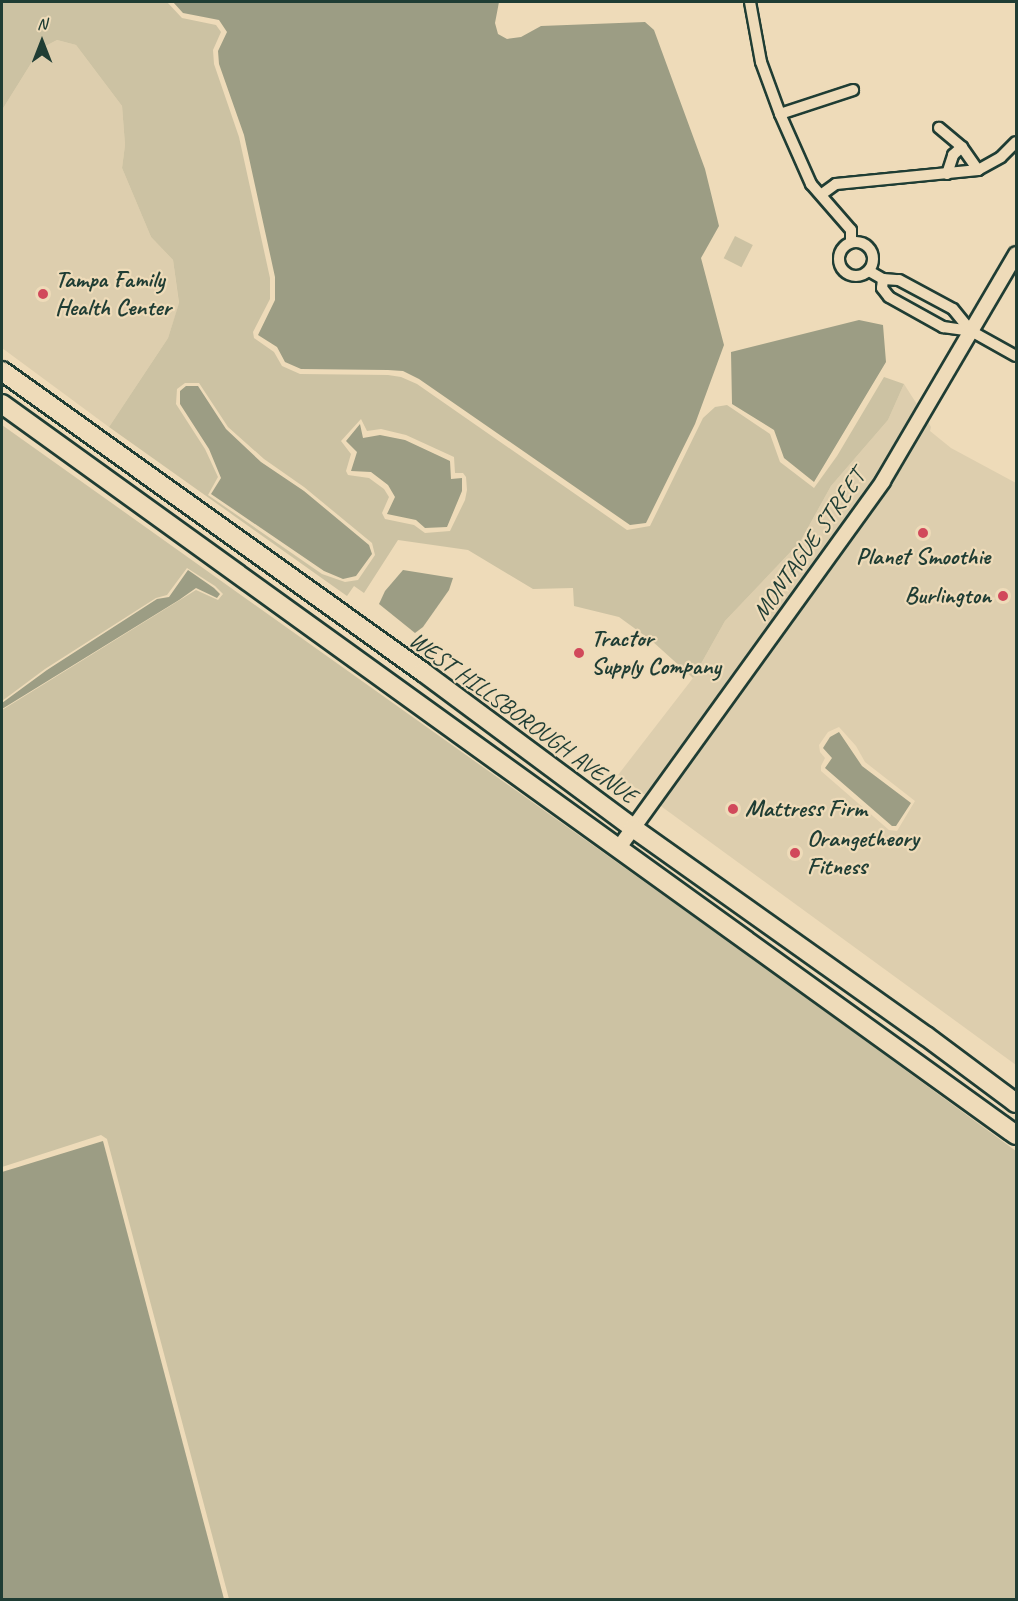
<!DOCTYPE html>
<html>
<head>
<meta charset="utf-8">
<style>
	body { margin:0 }
	#map { position:relative; width:1018px; height:1601px; overflow:hidden; background:#eedbb9; font-family:Caveat,sans-serif }
	div>[style] { position:absolute }
	.built>* { inset:0; background:#ddceae }
	.green>* { inset:0; background:#ccc2a3; transform-origin:0 0 }
	.water>* { inset:0; background:#9c9d84 }
	.roads { filter:drop-shadow(2px 0 #1f3d34) drop-shadow(-2px 0 #1f3d34) drop-shadow(0 2px #1f3d34) drop-shadow(0 -2px #1f3d34) }
	.minor>* { height:10px; margin:-5px; padding:0 5px; transform-origin:5px; border-radius:5px; background:#eedbb9 }
	.minor>.ring { margin:-5px; padding:0; box-sizing:content-box; background:none; border:10px solid #eedbb9; border-radius:50% }
	.tertiary>* { height:14px; margin:-7px; padding:0 7px; transform-origin:7px; border-radius:7px; background:#eedbb9 }
	.primary>* { height:18px; margin:-9px; padding:0 9px; transform-origin:9px; border-radius:9px; background:#eedbb9 }
	.dots>* { width:16px; height:16px; translate:-50% -50%; box-sizing:border-box; border:3px solid #eedbb9; border-radius:50% }
	span { translate:-50% -50%; white-space:nowrap; text-align:center; line-height:1.15; -webkit-text-stroke:4.5px #eedbb9; paint-order:stroke }
	.poi-label { font-size:24px; color:#1f3d34; font-weight:700 }
	.left { translate:0 -50%; text-align:left }
	.right { translate:-100% -50%; text-align:right }
	.street-label { font-size:24px; color:#1f3d34 }
	.frame { position:absolute; inset:0; border:3px solid #1f3d34; pointer-events:none }
	.north { position:absolute; left:12px; top:12px; width:60px; height:60px; -webkit-text-stroke:4px #eedbb9; paint-order:stroke; rotate:0deg; font-size:16px; font-weight:700; line-height:24px; text-align:center; color:#1f3d34 }
	.north::after { content:''; display:block; margin:auto; width:21px; height:27px; background:#1f3d34; clip-path:polygon(50% 0,100% 100%,50% 72%,0 100%) }
</style>
</head>
<body>
<div id="map">
	<div class="built">
		<div style="clip-path:polygon(57px 40px,76px 45px,122px 106px,125px 145px,122px 168px,151px 237px,173px 260px,179px 304px,168px 338px,109px 427px,2px 348px,2px 110px,40px 49px)"></div>
		<div style="clip-path:polygon(904px 384px,920px 409px,878px 478px,648px 797px,618px 775px,693px 678px,725px 621px,800px 542px,831px 486px,888px 420px)"></div>
		<div style="clip-path:polygon(evenodd,927px 420px,931px 427px,930px 431px,951px 448px,1016px 483px,1016px 1065px,658px 804px,887px 485px,927px 420px,839px 727px,856px 746px,865px 762px,915px 801px,897px 831px,889px 830px,821px 771px,821px 766px,825px 758px,820px 752px,819px 745px,828px 732px,839px 727px)"></div>
	</div>
	<div class="green">
		<div style="clip-path:polygon(evenodd,2px 2px,167px 2px,182px 18px,216px 25px,221px 32px,213px 50px,214px 64px,239px 137px,270px 278px,270px 299px,253px 332px,254px 338px,274px 352px,282px 366px,300px 374px,388px 375px,401px 377px,417px 384px,627px 530px,650px 526px,703px 418px,715px 407px,727px 405px,770px 434px,780px 462px,814px 488px,837px 456px,884px 377px,904px 384px,888px 420px,831px 486px,800px 542px,725px 621px,693px 678px,652px 641px,619px 617px,574px 606px,573px 588px,533px 589px,468px 550px,398px 540px,364px 593px,354px 586px,347px 596px,109px 427px,168px 338px,179px 303px,173px 260px,151px 237px,122px 168px,125px 145px,122px 106px,76px 45px,57px 40px,40px 49px,2px 110px,2px 2px,185px 383px,199px 383px,228px 427px,264px 459px,304px 487px,372px 543px,375px 555px,358px 580px,345px 582px,322px 574px,208px 495px,218px 477px,205px 449px,176px 404px,177px 389px,185px 383px,2px 2px,361px 419px,367px 431px,381px 429px,406px 435px,454px 457px,455px 473px,463px 473px,466px 477px,467px 490px,465px 500px,450px 531px,425px 533px,414px 525px,385px 519px,382px 513px,389px 497px,384px 489px,369px 478px,348px 475px,346px 471px,351px 454px,341px 441px,361px 419px)"></div>
		<div style="left:735px;top:236px;width:20px;height:25px;rotate:27deg"></div>
		<div style="clip-path:polygon(2px 425px,774px 974px,1016px 1151px,1016px 1599px,229px 1599px,107px 1139px,101px 1135px,2px 1167px,2px 710px,196px 590px,218px 600px,223px 594px,215px 586px,187px 568px,167px 595px,156px 598px,45px 669px,2px 701px)"></div>
	</div>
	<div class="water">
		<div style="clip-path:polygon(173px 2px,499px 2px,495px 23px,498px 34px,507px 39px,521px 37px,541px 26px,645px 22px,654px 30px,705px 169px,719px 226px,701px 258px,724px 345px,695px 424px,646px 523px,630px 525px,419px 379px,403px 371px,388px 370px,301px 369px,285px 362px,277px 347px,258px 335px,275px 300px,275px 277px,244px 135px,219px 64px,218px 51px,227px 32px,219px 20px,183px 13px)"></div>
		<div style="clip-path:polygon(859px 320px,883px 325px,886px 362px,814px 482px,784px 458px,774px 430px,732px 404px,731px 352px)"></div>
		<div style="clip-path:polygon(186px 386px,198px 386px,226px 429px,261px 462px,304px 491px,369px 545px,372px 554px,356px 576px,343px 579px,324px 571px,211px 494px,221px 478px,209px 449px,180px 404px,180px 391px)"></div>
		<div style="clip-path:polygon(360px 424px,363px 438px,380px 435px,405px 440px,450px 461px,451px 479px,462px 478px,462px 491px,447px 527px,425px 528px,416px 520px,387px 514px,395px 497px,388px 485px,371px 472px,351px 471px,357px 452px,346px 441px)"></div>
		<div style="clip-path:polygon(188px 570px,214px 588px,220px 594px,217px 598px,196px 588px,179px 600px,2px 709px,2px 703px,47px 670px,157px 599px,169px 597px)"></div>
		<div style="clip-path:polygon(403px 570px,453px 578px,449px 590px,423px 627px,415px 633px,379px 604px,385px 591px)"></div>
		<div style="clip-path:polygon(839px 732px,862px 766px,911px 803px,896px 826px,892px 826px,825px 768px,832px 758px,823px 748px,830px 737px)"></div>
		<div style="clip-path:polygon(103px 1141px,224px 1599px,2px 1599px,2px 1172px)"></div>
	</div>
	<div class="roads">
		<div class="minor">
			<div style="left:750px;top:2px;width:61px;rotate:79.6deg"></div>
			<div style="left:761px;top:62px;width:55px;rotate:69.9deg"></div>
			<div style="left:780px;top:114px;width:77px;rotate:-18.2deg"></div>
			<div style="left:780px;top:114px;width:77px;rotate:66.1deg"></div>
			<div style="left:811px;top:184px;width:61px;rotate:49deg"></div>
			<div style="left:851px;top:230px;width:12px;rotate:90deg"></div>
			<div style="left:978px;top:170px;width:26px;rotate:-29deg"></div>
			<div style="left:1001px;top:157px;width:21px;rotate:-45deg"></div>
			<div style="left:947px;top:174px;width:20px;rotate:-72deg"></div>
			<div style="left:953px;top:155px;width:12px;rotate:-42deg"></div>
			<div style="left:822px;top:194px;width:17px;rotate:-36deg"></div>
			<div style="left:836px;top:184px;width:143px;rotate:-5.6deg"></div>
			<div style="left:978px;top:170px;width:28px;rotate:-125deg"></div>
			<div style="left:962px;top:147px;width:30px;rotate:-140deg"></div>
			<div class="ring" style="left:839px;top:242px;width:24px;height:24px"></div>
			<div style="left:869px;top:271px;width:16px;rotate:30deg"></div>
			<div style="left:883px;top:279px;width:16px;rotate:4deg"></div>
			<div style="left:899px;top:280px;width:61px;rotate:28.2deg"></div>
			<div style="left:953px;top:309px;width:28px;rotate:51deg"></div>
			<div style="left:883px;top:279px;width:9px;rotate:96deg"></div>
			<div style="left:882px;top:288px;width:11px;rotate:52deg"></div>
			<div style="left:889px;top:297px;width:62px;rotate:29.1deg"></div>
			<div style="left:943px;top:327px;width:28px;rotate:8deg"></div>
			<div style="left:971px;top:331px;width:51px;rotate:29.1deg"></div>
		</div>
		<div class="tertiary">
			<div style="left:618px;top:849px;width:453px;rotate:-54.2deg"></div>
			<div style="left:883px;top:481px;width:263px;rotate:-59.6deg"></div>
		</div>
		<div class="primary">
			<div style="left:2px;top:371px;width:518px;rotate:35.56deg"></div>
			<div style="left:423px;top:672px;width:262px;rotate:36.6deg"></div>
			<div style="left:633px;top:828px;width:359px;rotate:35.4deg"></div>
			<div style="left:926px;top:1036px;width:112px;rotate:36.7deg"></div>
			<div style="left:2px;top:404px;width:1250px;rotate:35.79deg"></div>
		</div>
	</div>
	<div class="dots">
		<div style="left:43px;top:294px;background:#d1495b"></div>
		<div style="left:923px;top:533px;background:#d1495b"></div>
		<div style="left:1003px;top:596px;background:#d1495b"></div>
		<div style="left:579px;top:653px;background:#d1495b"></div>
		<div style="left:733px;top:809px;background:#d1495b"></div>
		<div style="left:795px;top:853px;background:#d1495b"></div>
	</div>
	<div class="poi-label">
		<span class="left" style="left:55px;top:294px">Tampa Family<br>Health Center</span>
		<span style="left:923px;top:557px">Planet Smoothie</span>
		<span class="right" style="left:991px;top:596px">Burlington</span>
		<span class="left" style="left:591px;top:653px">Tractor<br>Supply Company</span>
		<span class="left" style="left:745px;top:809px">Mattress Firm</span>
		<span class="left" style="left:807px;top:853px">Orangetheory<br>Fitness</span>
	</div>
	<div class="street-label">
		<span style="left:809px;top:545px;rotate:-55deg">MONTAGUE STREET</span>
		<span style="left:523px;top:718px;rotate:36deg">WEST HILLSBOROUGH AVENUE</span>
	</div>
	<div class="frame"></div>
	<div class="north">N</div>
</div>
</body>
</html>
